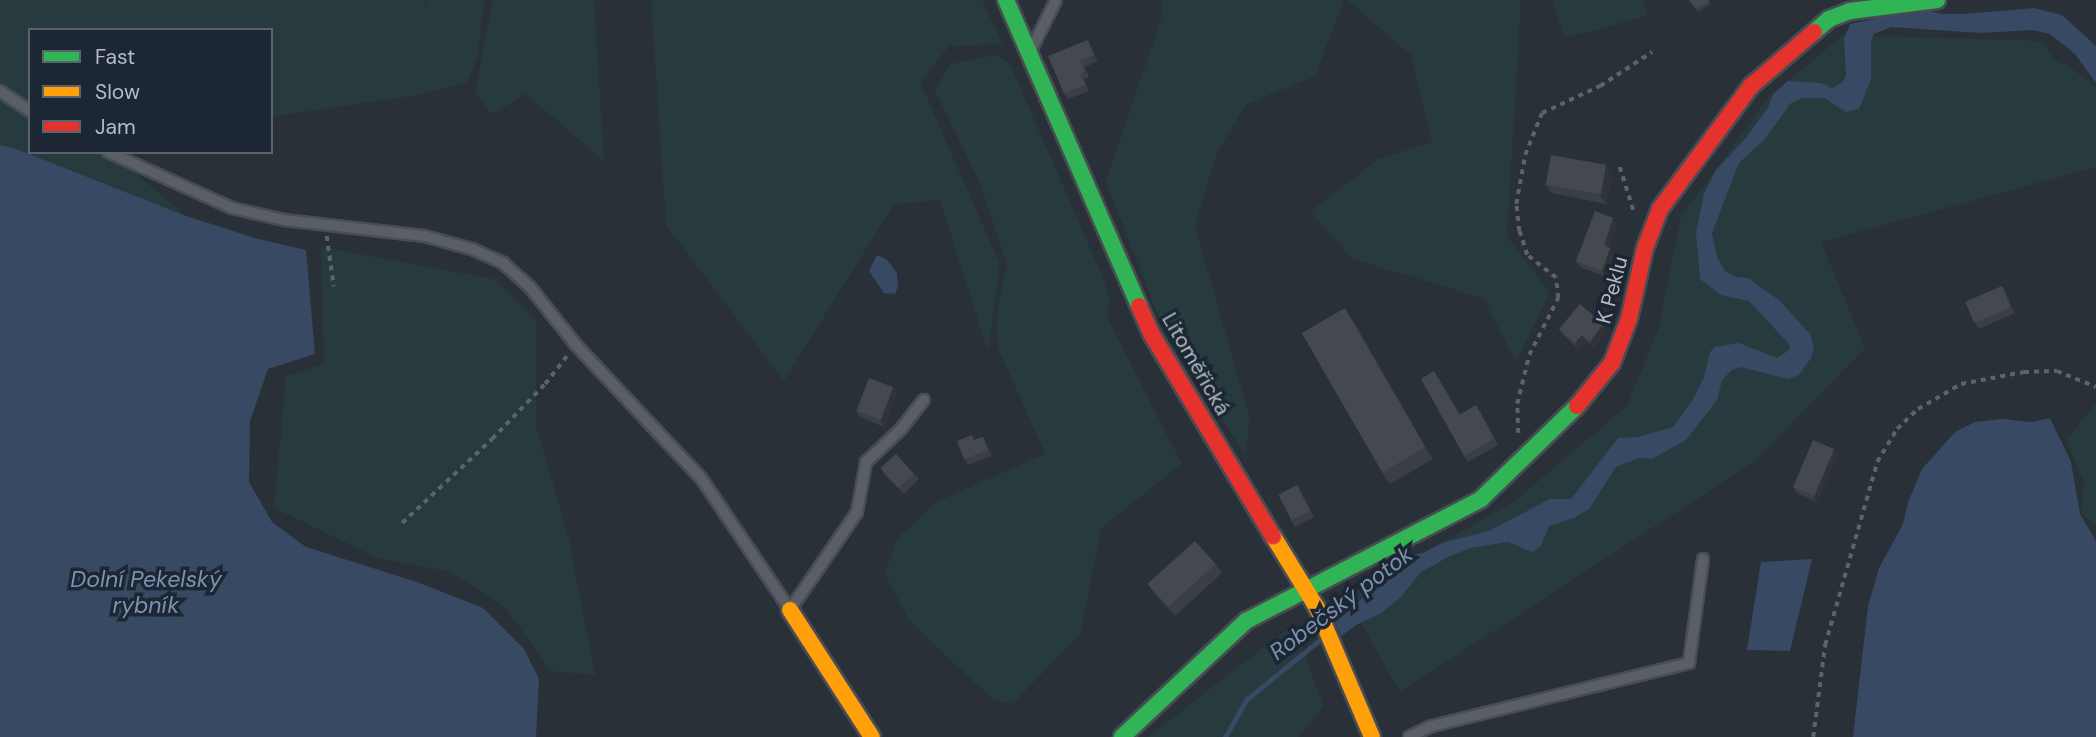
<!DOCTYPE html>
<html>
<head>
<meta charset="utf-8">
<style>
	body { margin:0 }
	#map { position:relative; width:2096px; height:737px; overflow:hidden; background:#2a3038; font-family:"DM Sans",sans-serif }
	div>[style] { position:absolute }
	.green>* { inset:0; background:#273a3e }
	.water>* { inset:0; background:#384963 }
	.stream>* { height:5px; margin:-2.5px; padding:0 2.5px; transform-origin:2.5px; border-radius:2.5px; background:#384963 }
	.path>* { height:3.5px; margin-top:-1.75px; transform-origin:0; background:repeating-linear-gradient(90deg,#5d636a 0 5px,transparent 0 10px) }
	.roads { filter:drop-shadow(2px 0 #484c53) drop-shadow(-2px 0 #484c53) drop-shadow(0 2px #484c53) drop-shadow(0 -2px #484c53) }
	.lane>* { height:10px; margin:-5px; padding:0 5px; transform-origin:5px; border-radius:5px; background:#5a5e66 }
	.fast>* { height:16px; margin:-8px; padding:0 8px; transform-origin:8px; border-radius:8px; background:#30b455 }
	.slow>* { height:16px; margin:-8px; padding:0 8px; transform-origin:8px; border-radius:8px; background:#ff9f0a }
	.jam>* { height:16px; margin:-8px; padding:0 8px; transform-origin:8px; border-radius:8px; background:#e5322d }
	.wall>* { inset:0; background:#3a3f45 }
	.shaded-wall>* { inset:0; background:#303338 }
	.building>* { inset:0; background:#444950; transform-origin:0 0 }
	span { translate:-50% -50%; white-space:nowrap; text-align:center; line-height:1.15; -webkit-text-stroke:7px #1d2633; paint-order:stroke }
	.street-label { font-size:21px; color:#b4bcc9 }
	.water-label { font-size:23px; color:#7c92b1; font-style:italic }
	.legend { position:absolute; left:28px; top:28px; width:245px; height:126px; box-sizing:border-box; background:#1d2633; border:2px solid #59626f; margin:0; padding:9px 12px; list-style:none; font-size:21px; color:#b4bcc9 }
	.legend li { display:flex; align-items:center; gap:14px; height:35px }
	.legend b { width:35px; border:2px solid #59626f }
</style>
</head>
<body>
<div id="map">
	<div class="green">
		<div style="clip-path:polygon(0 0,424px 0,429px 10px,426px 0,484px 0,478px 57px,466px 83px,423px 94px,271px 117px,271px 30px,30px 30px,30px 152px,111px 152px,186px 216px,14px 148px,0 145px)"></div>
		<div style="clip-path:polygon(493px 0,594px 0,604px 161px,526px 94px,492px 114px,475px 93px)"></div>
		<div style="clip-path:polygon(651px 0,982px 0,1003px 44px,949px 46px,920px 82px,1000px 264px,988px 352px,940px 200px,894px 204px,784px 381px,666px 225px)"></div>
		<div style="clip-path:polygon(1162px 0,1344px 0,1315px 76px,1247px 104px,1217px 152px,1195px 226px,1250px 419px,1245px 455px,1163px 328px,1106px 182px,1161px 19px)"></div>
		<div style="clip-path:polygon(1347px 0,1521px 0,1507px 237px,1550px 292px,1516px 362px,1483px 298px,1353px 259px,1310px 212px,1378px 159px,1432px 142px,1411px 55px)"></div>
		<div style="clip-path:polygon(1552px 0,1643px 0,1647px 16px,1565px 38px)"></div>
		<div style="clip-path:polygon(1843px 35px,2041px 41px,2056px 61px,2067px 65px,2096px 87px,2096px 167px,1821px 242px,1865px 348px,1755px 461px,1400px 692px,1346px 596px,1512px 503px,1627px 406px,1659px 327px,1681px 217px,1769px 97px)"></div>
		<div style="clip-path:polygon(995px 55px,1010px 64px,1102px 275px,1110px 300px,1107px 317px,1182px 464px,1101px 528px,1080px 635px,1012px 704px,991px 698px,908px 619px,885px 574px,897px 539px,936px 502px,1045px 454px,998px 348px,997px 309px,1007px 264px,980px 183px,935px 91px,950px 64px)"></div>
		<div style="clip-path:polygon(321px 247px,494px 279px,536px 320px,536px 426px,568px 535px,595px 675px,551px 671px,505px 607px,448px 571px,380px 559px,274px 508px,286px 376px,324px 364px)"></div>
		<div style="clip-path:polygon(2096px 403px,2096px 525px,2081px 514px,2084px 481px,2066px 440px)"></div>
		<div style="clip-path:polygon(1294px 624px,1323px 706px,1299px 737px,1148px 737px)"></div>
	</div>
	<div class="water">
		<div style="clip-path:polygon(2034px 8px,2062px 15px,2096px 46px,2096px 83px,2075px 54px,2050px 34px,2033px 30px,1981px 33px,1891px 27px,1874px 34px,1871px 41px,1871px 79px,1859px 109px,1846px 112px,1824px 98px,1803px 98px,1791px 103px,1765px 139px,1739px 163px,1712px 233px,1717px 257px,1725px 271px,1736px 277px,1748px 278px,1779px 300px,1810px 334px,1814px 348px,1811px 358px,1799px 375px,1788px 379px,1741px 367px,1732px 370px,1722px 380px,1717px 400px,1686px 440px,1652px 459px,1639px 458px,1616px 467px,1589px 509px,1574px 518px,1549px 526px,1541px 546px,1532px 552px,1508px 542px,1470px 548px,1446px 558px,1420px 573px,1400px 598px,1380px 614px,1358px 624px,1341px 636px,1332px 615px,1358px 602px,1402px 571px,1412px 555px,1423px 553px,1442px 543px,1489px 531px,1550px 499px,1571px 499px,1618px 438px,1638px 437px,1673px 427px,1693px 399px,1704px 377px,1710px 352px,1715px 347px,1739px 343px,1777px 358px,1789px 350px,1790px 345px,1749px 301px,1721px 295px,1700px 279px,1696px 233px,1704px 193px,1716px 170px,1745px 139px,1768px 108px,1773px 94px,1788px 81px,1821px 83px,1832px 88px,1842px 83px,1846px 76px,1844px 38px,1850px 24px,1920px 9px,1943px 14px,1964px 14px)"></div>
		<div style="clip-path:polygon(0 145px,14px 148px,186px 216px,258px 239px,306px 250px,315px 354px,268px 369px,250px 421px,249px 482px,272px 522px,306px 547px,417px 582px,483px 608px,524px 649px,539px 679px,536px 737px,0 737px)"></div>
		<div style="clip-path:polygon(877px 255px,887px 260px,897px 273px,898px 287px,895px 294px,884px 293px,869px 271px)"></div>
		<div style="clip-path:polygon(2050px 418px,2071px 462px,2080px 514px,2096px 541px,2096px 737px,1853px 737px,1868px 606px,1879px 568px,1903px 524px,1908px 502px,1922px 469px,1955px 432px,1975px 422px,2002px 419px,2032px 422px)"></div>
		<div style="clip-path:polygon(1812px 559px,1790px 651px,1747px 650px,1761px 562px)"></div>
	</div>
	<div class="stream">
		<div style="left:1225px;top:737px;width:43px;rotate:-60.4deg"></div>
		<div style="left:1246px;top:700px;width:98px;rotate:-39.2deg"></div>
	</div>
	<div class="path">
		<div style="left:1620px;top:167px;width:47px;rotate:72.7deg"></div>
		<div style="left:327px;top:236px;width:51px;rotate:82.2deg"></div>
		<div style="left:1518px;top:433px;width:29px;rotate:-92deg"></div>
		<div style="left:1517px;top:404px;width:50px;rotate:-76.2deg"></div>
		<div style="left:1529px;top:355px;width:64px;rotate:-63deg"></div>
		<div style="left:1558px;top:298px;width:20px;rotate:-96deg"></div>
		<div style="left:1556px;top:278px;width:37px;rotate:-142deg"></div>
		<div style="left:1527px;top:255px;width:25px;rotate:-108deg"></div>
		<div style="left:1519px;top:231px;width:27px;rotate:-96deg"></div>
		<div style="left:1516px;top:204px;width:50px;rotate:-79.6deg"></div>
		<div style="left:1525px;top:155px;width:45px;rotate:-68deg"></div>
		<div style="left:1542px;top:113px;width:64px;rotate:-25deg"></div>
		<div style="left:1600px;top:86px;width:62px;rotate:-33.2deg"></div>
		<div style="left:402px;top:523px;width:123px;rotate:-43deg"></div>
		<div style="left:492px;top:439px;width:76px;rotate:-46.1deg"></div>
		<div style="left:545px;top:384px;width:37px;rotate:-52deg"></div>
		<div style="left:1813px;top:737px;width:93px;rotate:-82.6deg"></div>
		<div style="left:1825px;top:645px;width:190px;rotate:-74.1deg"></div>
		<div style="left:1877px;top:462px;width:39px;rotate:-59deg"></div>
		<div style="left:1897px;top:429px;width:29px;rotate:-44deg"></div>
		<div style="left:1918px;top:409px;width:50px;rotate:-30.2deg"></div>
		<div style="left:1961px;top:384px;width:64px;rotate:-10.8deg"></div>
		<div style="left:2024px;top:372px;width:33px;rotate:-2deg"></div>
		<div style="left:2057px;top:371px;width:42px;rotate:22.3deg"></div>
	</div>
	<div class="roads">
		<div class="lane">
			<div style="left:1033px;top:46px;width:51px;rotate:-63.4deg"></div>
			<div style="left:0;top:91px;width:36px;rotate:34deg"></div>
			<div style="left:108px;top:152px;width:136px;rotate:24.3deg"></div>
			<div style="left:232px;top:208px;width:53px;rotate:13deg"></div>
			<div style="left:284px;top:220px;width:141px;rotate:6.5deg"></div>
			<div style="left:424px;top:236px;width:50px;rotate:15.2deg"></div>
			<div style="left:472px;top:249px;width:34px;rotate:24deg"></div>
			<div style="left:503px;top:263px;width:36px;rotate:42deg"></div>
			<div style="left:530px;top:287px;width:74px;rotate:51.6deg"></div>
			<div style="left:576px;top:345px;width:183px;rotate:46.8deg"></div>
			<div style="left:701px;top:478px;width:159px;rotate:56deg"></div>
			<div style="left:790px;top:610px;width:119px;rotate:-55.6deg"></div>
			<div style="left:857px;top:512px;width:51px;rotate:-79.8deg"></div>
			<div style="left:866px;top:462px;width:48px;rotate:-43.3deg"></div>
			<div style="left:901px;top:429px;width:37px;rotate:-52deg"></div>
			<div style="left:1409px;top:737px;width:25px;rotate:-26deg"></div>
			<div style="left:1432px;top:726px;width:265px;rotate:-13.8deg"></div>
			<div style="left:1689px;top:663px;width:105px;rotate:-82.3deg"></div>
		</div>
		<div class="fast">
			<div style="left:1006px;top:0;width:334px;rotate:66.5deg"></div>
			<div style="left:1814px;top:32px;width:20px;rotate:-41deg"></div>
			<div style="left:1829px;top:19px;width:22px;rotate:-21deg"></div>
			<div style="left:1850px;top:11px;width:88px;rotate:-7.2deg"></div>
			<div style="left:1122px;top:737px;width:170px;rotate:-43.1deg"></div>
			<div style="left:1246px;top:621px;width:265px;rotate:-27.4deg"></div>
			<div style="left:1481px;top:499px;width:134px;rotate:-44.1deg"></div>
		</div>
		<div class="slow">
			<div style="left:1273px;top:536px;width:84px;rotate:58.6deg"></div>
			<div style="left:1317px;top:608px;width:140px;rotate:66.9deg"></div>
			<div style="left:790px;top:610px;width:151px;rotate:57.2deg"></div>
		</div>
		<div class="jam">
			<div style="left:1139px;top:306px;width:32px;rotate:66deg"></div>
			<div style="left:1152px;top:335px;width:235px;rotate:59deg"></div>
			<div style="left:1577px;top:406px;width:55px;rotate:-50.9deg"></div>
			<div style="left:1612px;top:363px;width:47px;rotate:-68.9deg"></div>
			<div style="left:1629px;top:319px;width:73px;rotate:-77.3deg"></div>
			<div style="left:1645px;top:248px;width:42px;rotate:-69deg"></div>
			<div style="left:1660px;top:209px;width:153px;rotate:-53.5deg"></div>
			<div style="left:1751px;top:86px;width:83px;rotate:-40.6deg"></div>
		</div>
	</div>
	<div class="wall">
		<div style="clip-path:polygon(1689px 0,1708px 0,1711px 4px,1698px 12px)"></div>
		<div style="clip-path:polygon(1092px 46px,1098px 61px,1085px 67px,1089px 77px,1084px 79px,1089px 91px,1068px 99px,1064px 93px,1048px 56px)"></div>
		<div style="clip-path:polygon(1612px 174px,1606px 204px,1551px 193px,1545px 184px)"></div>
		<div style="clip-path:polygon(1613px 218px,1617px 224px,1609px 247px,1614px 253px,1606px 277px,1580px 267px,1576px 261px)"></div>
		<div style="clip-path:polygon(2002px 286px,2006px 292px,2015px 313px,1979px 329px,1975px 323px)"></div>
		<div style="clip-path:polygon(1353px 319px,1433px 459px,1390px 484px,1382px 473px)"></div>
		<div style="clip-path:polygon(1603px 324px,1607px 330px,1595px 348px,1587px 341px,1579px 349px,1563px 335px,1559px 329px)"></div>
		<div style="clip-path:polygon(1438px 377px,1460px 414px,1480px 411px,1498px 445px,1468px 462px,1464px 456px)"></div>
		<div style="clip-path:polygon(893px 387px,897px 393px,884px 427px,860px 417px,856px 411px)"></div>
		<div style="clip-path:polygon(983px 437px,987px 443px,992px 456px,968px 465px,964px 459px,976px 440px)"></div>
		<div style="clip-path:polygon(1838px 454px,1817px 502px,1797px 493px,1793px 487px)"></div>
		<div style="clip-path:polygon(881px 469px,914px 474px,919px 479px,904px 494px,885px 475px)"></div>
		<div style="clip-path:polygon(1297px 485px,1302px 491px,1314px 517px,1295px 527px,1291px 521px)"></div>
		<div style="clip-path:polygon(1216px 564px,1222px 573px,1175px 616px,1154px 593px,1148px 584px)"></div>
	</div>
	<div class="shaded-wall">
		<div style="clip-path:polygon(1088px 40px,1092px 46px,1098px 61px,1094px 55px)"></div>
		<div style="clip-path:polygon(1606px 165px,1612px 174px,1606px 204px,1600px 195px)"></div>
		<div style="clip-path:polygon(1613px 218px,1617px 224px,1608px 251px,1604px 245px)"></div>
		<div style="clip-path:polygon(1610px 248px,1614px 253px,1606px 277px,1602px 271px)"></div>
		<div style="clip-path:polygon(2002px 286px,2006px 292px,2015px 313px,2011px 307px)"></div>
		<div style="clip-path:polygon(1345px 308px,1353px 319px,1433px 459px,1425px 448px)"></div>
		<div style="clip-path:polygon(1603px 324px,1607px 330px,1595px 348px,1590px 342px)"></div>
		<div style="clip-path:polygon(1582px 335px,1587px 341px,1579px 349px,1575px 343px)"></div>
		<div style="clip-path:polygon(893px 387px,897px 393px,884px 427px,880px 421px)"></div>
		<div style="clip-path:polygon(983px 437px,987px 443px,992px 456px,988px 450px)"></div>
		<div style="clip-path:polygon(1834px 449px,1838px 454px,1817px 502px,1813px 496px)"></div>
		<div style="clip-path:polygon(1297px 485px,1302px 491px,1314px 517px,1310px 511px)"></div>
	</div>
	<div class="building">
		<div style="clip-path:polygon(1689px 0,1708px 0,1709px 1px,1696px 9px)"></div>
		<div style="clip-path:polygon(1088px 40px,1094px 55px,1080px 61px,1085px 71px,1080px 74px,1085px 85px,1064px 93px,1048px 56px)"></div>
		<div style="left:1551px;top:155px;width:56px;height:30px;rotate:10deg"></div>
		<div style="clip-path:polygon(1595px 211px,1613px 218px,1604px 245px,1610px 248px,1602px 271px,1576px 261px)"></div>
		<div style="left:2002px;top:286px;width:23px;height:40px;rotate:67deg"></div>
		<div style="clip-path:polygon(1580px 304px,1603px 324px,1590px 342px,1582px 335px,1575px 343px,1559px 329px)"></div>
		<div style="left:1345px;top:308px;width:161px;height:50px;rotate:60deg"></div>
		<div style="clip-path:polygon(1434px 371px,1459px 415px,1476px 405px,1494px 439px,1464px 456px,1421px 379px)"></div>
		<div style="left:869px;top:378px;width:26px;height:35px;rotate:21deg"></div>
		<div style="clip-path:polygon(972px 435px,974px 440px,983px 437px,988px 450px,964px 459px,957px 441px)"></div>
		<div style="left:1813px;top:440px;width:23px;height:51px;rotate:23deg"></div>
		<div style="left:896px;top:454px;width:27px;height:21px;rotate:48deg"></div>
		<div style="left:1297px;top:485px;width:29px;height:21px;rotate:63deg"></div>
		<div style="left:1195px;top:541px;width:31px;height:64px;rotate:48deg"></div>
	</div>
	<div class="street-label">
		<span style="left:1612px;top:290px;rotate:-75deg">K Peklu</span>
		<span style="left:1196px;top:364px;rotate:60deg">Litoměřická</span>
	</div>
	<div class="water-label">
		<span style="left:146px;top:592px">Dolní Pekelský<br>rybník</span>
		<span style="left:1341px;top:603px;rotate:-37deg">Robečský potok</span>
	</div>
	<ul class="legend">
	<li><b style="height:9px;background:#30b455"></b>Fast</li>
	<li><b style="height:9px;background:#ff9f0a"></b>Slow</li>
	<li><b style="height:9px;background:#e5322d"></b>Jam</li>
	</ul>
</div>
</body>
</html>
